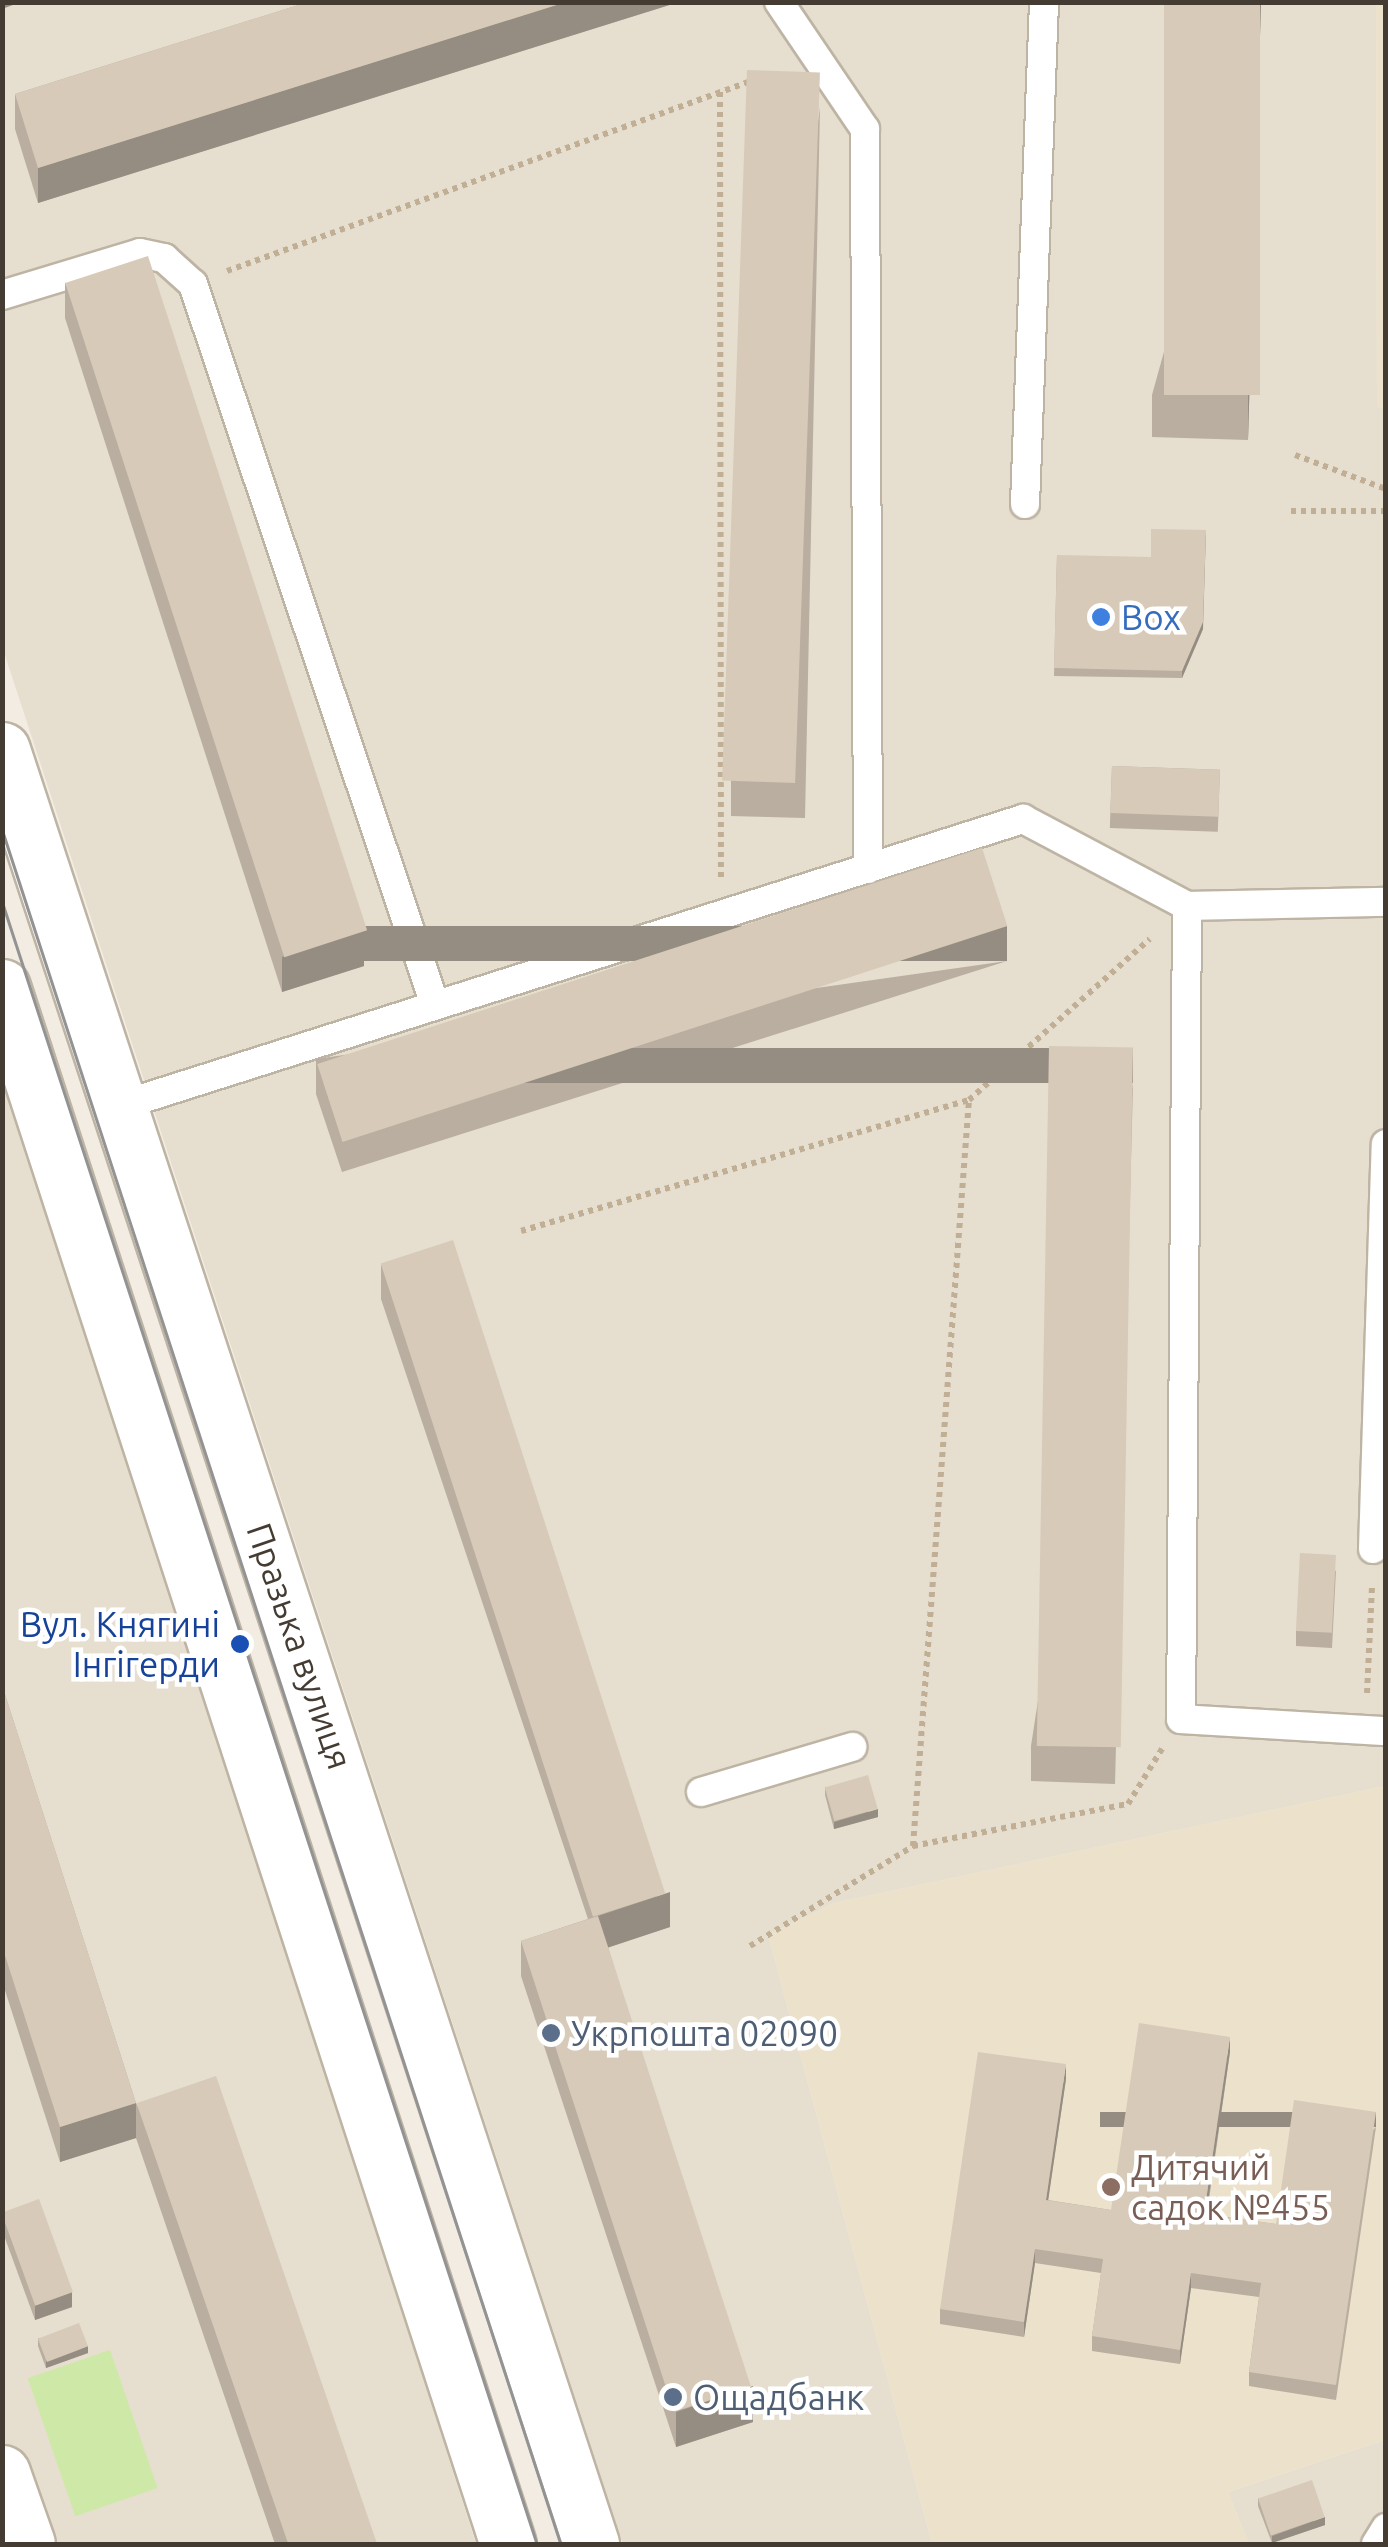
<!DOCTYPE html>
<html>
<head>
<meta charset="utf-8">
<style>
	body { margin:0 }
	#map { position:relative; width:1388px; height:2547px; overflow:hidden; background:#f2ece2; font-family:Ubuntu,sans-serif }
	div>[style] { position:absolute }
	.residential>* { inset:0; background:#e6decf }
	.education>* { inset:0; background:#ece1ca }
	.green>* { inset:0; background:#cee9a7; transform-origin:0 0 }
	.path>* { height:6px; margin-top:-3px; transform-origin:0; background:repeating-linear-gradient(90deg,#c0af94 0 5px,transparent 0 10px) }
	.roads { filter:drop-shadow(2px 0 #beb4a4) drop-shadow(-2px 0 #beb4a4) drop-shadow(0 2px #beb4a4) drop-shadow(0 -2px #beb4a4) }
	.service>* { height:28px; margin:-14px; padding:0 14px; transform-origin:14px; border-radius:14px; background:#fff }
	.minor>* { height:55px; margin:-27.5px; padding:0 27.5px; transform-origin:27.5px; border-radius:27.5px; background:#fff }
	.tertiary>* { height:55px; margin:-27.5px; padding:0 27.5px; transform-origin:27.5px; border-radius:27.5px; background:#fff }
	.tram>* { height:2.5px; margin:-1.25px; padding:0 1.25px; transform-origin:1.25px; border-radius:1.25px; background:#939393 }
	.wall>* { inset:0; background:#b9ae9f; transform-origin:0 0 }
	.shaded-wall>* { inset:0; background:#968d82; transform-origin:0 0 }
	.building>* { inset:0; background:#d7cab9; transform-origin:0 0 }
	.dots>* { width:28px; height:28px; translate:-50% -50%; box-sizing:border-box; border:5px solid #fff; border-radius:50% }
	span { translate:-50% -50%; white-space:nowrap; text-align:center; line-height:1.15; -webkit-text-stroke:9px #fff; paint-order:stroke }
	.shop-label { font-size:35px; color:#366cbe }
	.left { translate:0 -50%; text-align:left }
	.transit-label { font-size:35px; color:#164399 }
	.right { translate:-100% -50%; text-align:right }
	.street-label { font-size:35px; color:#443c32 }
	.service-label { font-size:35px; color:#4e5e75 }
	.education-label { font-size:35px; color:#785e54 }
	.frame { position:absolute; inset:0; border:5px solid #443c32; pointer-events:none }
</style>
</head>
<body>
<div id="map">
	<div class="residential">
		<div style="clip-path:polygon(2px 3px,1376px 3px,1377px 407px,1386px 408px,1385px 1786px,834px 1903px,768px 1935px,932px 2544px,623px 2544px,3px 649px)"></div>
		<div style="clip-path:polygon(3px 1066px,476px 2544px,3px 2544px)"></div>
		<div style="clip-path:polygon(1385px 2440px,1385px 2544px,1249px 2544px,1228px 2492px)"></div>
	</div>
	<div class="education">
		<div style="clip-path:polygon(1376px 3px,1386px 3px,1385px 408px,1377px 407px)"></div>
		<div style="clip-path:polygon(1385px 1786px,1385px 2440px,1228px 2492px,1249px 2544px,932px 2544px,768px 1935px,834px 1903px)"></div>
	</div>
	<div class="green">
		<div style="left:110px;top:2350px;width:146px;height:87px;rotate:71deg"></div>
	</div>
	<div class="path">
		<div style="left:720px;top:92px;width:786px;rotate:89.93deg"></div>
		<div style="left:227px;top:271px;width:557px;rotate:-19.93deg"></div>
		<div style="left:1295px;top:455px;width:97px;rotate:20.5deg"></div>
		<div style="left:1291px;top:511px;width:95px"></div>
		<div style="left:521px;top:1231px;width:467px;rotate:-16.3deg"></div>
		<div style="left:969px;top:1100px;width:242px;rotate:-41.7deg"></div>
		<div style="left:1367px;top:1693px;width:107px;rotate:-87.3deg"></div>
		<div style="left:913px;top:1846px;width:219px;rotate:-11.1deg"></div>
		<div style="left:1128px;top:1804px;width:65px;rotate:-58.3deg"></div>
		<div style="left:750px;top:1946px;width:191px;rotate:-31.5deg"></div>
		<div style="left:913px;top:1846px;width:748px;rotate:-85.71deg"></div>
	</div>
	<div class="roads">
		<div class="service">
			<div style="left:779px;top:2px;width:153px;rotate:55.9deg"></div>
			<div style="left:865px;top:129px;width:740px;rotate:89.77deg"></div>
			<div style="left:2px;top:295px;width:144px;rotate:-16.9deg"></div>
			<div style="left:140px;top:253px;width:25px;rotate:12deg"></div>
			<div style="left:164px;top:258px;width:39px;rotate:42deg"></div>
			<div style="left:193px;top:284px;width:761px;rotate:71.45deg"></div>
			<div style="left:1025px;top:504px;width:502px;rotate:-87.83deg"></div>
			<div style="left:1187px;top:906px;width:813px;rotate:90.42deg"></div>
			<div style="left:1181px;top:1719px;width:205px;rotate:3.4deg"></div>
			<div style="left:116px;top:1107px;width:952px;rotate:-17.62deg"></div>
			<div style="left:1023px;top:819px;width:186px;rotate:27.9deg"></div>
			<div style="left:1187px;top:906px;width:199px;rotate:-1.2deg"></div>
			<div style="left:1373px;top:1549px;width:405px;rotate:-88.2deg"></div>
			<div style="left:701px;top:1792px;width:158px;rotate:-16.6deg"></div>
			<div style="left:1376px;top:2544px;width:19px;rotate:-58deg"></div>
		</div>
		<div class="minor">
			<div style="left:2px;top:2473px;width:75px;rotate:70.6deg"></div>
		</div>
		<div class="tertiary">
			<div style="left:2px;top:750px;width:1888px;rotate:71.82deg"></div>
			<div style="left:2px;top:987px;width:1637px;rotate:72deg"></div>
		</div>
	</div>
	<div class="tram">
		<div style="left:2px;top:829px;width:1804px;rotate:71.95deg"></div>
		<div style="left:2px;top:901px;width:1728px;rotate:71.96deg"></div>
	</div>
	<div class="wall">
		<div style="clip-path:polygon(308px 2px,679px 2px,38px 203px,15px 129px,15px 94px)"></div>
		<div style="clip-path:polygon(1261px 2px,1248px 440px,1152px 437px,1152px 395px)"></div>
		<div style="clip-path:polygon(820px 107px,805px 818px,731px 816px,731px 781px)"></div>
		<div style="clip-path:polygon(65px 282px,364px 966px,282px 992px,65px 318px)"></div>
		<div style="clip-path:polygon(1057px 555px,1203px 629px,1182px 678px,1054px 676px)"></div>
		<div style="left:1112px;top:766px;width:108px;height:62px;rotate:2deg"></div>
		<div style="clip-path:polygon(1007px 961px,342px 1172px,316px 1094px,316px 1059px)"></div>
		<div style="clip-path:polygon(1133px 1083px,1115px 1784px,1031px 1781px,1031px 1746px)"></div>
		<div style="clip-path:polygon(381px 1264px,670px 1927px,608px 1947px,753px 2422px,676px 2447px,521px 1976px,521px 1941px,588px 1919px,381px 1299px)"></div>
		<div style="clip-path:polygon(1336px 1570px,1332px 1648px,1296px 1646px,1296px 1631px)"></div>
		<div style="clip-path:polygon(2px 1685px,136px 2103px,377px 2544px,275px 2544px,136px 2138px,60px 2162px,2px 1981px)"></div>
		<div style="clip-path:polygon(825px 1787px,878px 1817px,834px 1829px,825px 1795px)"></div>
		<div style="clip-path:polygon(1230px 2052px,1207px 2214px,1276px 2224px,1376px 2127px,1336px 2400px,1249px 2386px,1249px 2372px,1259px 2297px,1191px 2288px,1180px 2364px,1092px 2351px,1092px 2336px,1101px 2273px,1035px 2263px,1024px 2337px,940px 2324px,940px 2309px,1066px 2079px,1048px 2200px,1111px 2210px)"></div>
		<div style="clip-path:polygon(2px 2213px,72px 2307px,35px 2320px,2px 2230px)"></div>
		<div style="clip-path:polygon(38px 2338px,88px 2353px,46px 2368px,38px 2346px)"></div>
		<div style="clip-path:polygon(1258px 2498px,1325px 2525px,1272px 2543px,1258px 2506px)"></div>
	</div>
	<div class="shaded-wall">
		<div style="clip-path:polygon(2px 2px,21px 2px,2px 9px)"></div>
		<div style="clip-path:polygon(566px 2px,679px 2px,38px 203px,38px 168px)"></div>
		<div style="clip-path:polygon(1260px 2px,1261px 2px,1248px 440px,1248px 399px)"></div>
		<div style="clip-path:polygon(1206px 530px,1203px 629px,1182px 678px,1182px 671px)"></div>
		<div style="left:1007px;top:926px;width:35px;height:698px;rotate:90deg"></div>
		<div style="clip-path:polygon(364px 931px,364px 966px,282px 992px,282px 957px)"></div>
		<div style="left:1133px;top:1048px;width:35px;height:701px;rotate:90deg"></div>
		<div style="clip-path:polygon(878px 1809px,878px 1817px,834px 1829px,834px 1822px)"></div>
		<div style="clip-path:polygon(670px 1892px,670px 1927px,598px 1951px,598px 1916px)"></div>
		<div style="clip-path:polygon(1230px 2037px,1230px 2052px,1204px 2229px,1204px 2214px)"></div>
		<div style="clip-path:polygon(1066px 2064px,1066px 2079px,1046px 2215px,1046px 2200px)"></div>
		<div style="clip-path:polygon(136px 2103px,136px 2138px,60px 2162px,60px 2127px)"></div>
		<div style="left:1376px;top:2112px;width:15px;height:276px;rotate:90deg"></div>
		<div style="clip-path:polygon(1035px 2249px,1035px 2263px,1024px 2337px,1024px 2322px)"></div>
		<div style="clip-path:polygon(1191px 2273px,1191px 2288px,1180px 2364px,1180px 2350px)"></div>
		<div style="clip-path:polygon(72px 2292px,72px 2307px,35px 2320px,35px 2305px)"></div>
		<div style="clip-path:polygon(88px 2346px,88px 2353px,46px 2368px,46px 2360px)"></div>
		<div style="clip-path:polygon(753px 2386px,753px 2422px,676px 2447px,676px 2412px)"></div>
		<div style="clip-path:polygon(1325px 2517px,1325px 2525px,1272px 2543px,1272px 2536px)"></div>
	</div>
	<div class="building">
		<div style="clip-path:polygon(308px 2px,566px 2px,38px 168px,15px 94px)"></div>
		<div style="left:1164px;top:2px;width:96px;height:393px"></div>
		<div style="left:747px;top:70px;width:73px;height:711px;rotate:2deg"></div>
		<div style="left:148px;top:256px;width:709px;height:87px;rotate:72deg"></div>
		<div style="clip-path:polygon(1151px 529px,1206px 530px,1203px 622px,1182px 671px,1054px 668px,1057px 555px,1151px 557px)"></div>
		<div style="left:1112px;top:766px;width:108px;height:47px;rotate:2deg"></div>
		<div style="left:982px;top:848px;width:82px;height:699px;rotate:72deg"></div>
		<div style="left:1049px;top:1046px;width:84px;height:700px;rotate:1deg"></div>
		<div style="left:453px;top:1240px;width:687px;height:76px;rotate:72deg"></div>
		<div style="left:1300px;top:1553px;width:36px;height:78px;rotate:3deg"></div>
		<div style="clip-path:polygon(2px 1685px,136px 2103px,60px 2127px,2px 1946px)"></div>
		<div style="left:868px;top:1775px;width:35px;height:45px;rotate:74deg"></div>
		<div style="left:598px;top:1916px;width:495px;height:81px;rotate:72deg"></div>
		<div style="clip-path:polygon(1139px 2023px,1230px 2037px,1204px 2214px,1276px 2224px,1294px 2100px,1376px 2112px,1336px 2385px,1249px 2372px,1261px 2283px,1191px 2273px,1180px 2350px,1092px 2336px,1103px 2259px,1035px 2249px,1024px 2322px,940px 2309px,978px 2052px,1066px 2064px,1046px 2200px,1111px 2210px)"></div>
		<div style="left:216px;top:2076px;width:495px;height:84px;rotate:71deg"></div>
		<div style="left:39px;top:2199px;width:99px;height:40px;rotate:70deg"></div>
		<div style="left:79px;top:2323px;width:25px;height:44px;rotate:69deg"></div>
		<div style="left:1312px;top:2480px;width:39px;height:57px;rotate:71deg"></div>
	</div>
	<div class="dots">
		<div style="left:1101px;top:617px;background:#3f7fe0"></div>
		<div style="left:240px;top:1644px;background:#1a4fb4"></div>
		<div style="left:551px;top:2033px;background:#5c6f8a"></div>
		<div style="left:1111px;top:2187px;background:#8d6e63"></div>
		<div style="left:673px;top:2397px;background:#5c6f8a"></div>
	</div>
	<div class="shop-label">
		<span class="left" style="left:1121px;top:617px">Box</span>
	</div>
	<div class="transit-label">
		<span class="right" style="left:220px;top:1644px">Вул. Княгині<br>Інгігерди</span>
	</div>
	<div class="street-label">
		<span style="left:300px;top:1646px;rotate:71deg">Празька вулиця</span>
	</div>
	<div class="service-label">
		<span class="left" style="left:571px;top:2033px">Укрпошта 02090</span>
		<span class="left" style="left:693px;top:2397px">Ощадбанк</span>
	</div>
	<div class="education-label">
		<span class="left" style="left:1131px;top:2187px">Дитячий<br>садок №455</span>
	</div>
	<div class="frame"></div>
</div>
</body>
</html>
